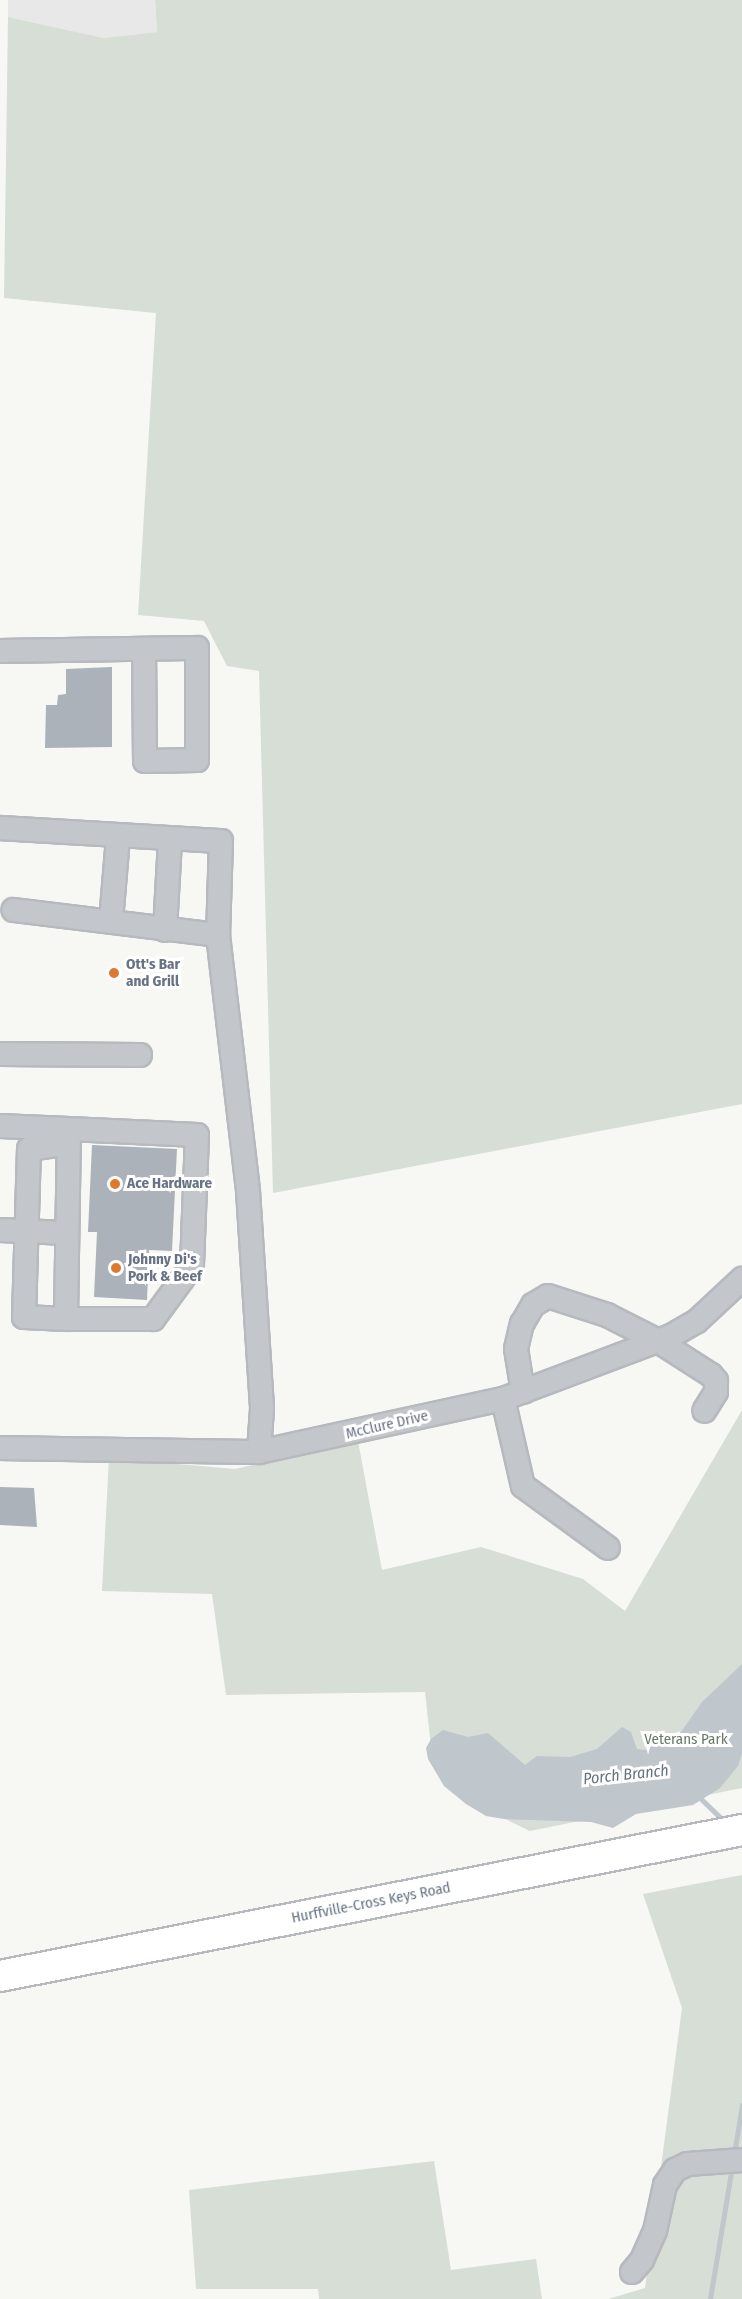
<!DOCTYPE html>
<html>
<head>
<meta charset="utf-8">
<style>
	body { margin:0 }
	#map { position:relative; width:742px; height:2299px; overflow:hidden; background:#f7f7f4; font-family:"Fira Sans Condensed",sans-serif }
	div>[style] { position:absolute }
	.built>* { inset:0; background:#e8e8e8 }
	.green>* { inset:0; background:#d7ded6 }
	.water>* { inset:0; background:#bfc6cc }
	.stream>* { height:5px; margin:-2.5px; padding:0 2.5px; transform-origin:2.5px; border-radius:2.5px; background:#bfc6cc }
	.building>* { inset:0; background:#abb2b9 }
	.roads { filter:drop-shadow(2px 0 #b6b9be) drop-shadow(-2px 0 #b6b9be) drop-shadow(0 2px #b6b9be) drop-shadow(0 -2px #b6b9be) }
	.minor>* { height:22px; margin:-11px; padding:0 11px; transform-origin:11px; border-radius:11px; background:#c3c6ca }
	.major>* { height:30px; margin:-15px; padding:0 15px; transform-origin:15px; border-radius:15px; background:#fff }
	.dots>* { width:16px; height:16px; translate:-50% -50%; box-sizing:border-box; border:3px solid #fff; border-radius:50% }
	span { translate:-50% -50%; white-space:nowrap; text-align:center; line-height:1.15; -webkit-text-stroke:6px #fff; paint-order:stroke }
	.poi-label { font-size:15px; color:#677284; font-weight:700 }
	.left { translate:0 -50%; text-align:left }
	.street-label { font-size:15px; color:#677284 }
	.park-label { font-size:15px; color:#667c66 }
	.water-label { font-size:16px; color:#637380; font-style:italic }
</style>
</head>
<body>
<div id="map">
	<div class="built">
		<div style="clip-path:polygon(8px 0,155px 0,157px 32px,104px 38px,8px 17px)"></div>
	</div>
	<div class="green">
		<div style="clip-path:polygon(155px 0,742px 0,742px 1104px,273px 1193px,259px 671px,227px 666px,204px 621px,138px 615px,156px 313px,4px 298px,8px 17px,104px 38px,157px 32px)"></div>
		<div style="clip-path:polygon(742px 1410px,742px 1788px,530px 1831px,501px 1817px,486px 1816px,457px 1783px,431px 1747px,425px 1692px,226px 1695px,212px 1594px,102px 1591px,109px 1458px,235px 1469px,358px 1441px,382px 1570px,481px 1547px,583px 1579px,625px 1611px)"></div>
		<div style="clip-path:polygon(742px 1875px,742px 2299px,608px 2299px,645px 2288px,682px 2008px,643px 1894px)"></div>
		<div style="clip-path:polygon(434px 2161px,451px 2270px,536px 2259px,542px 2299px,319px 2299px,318px 2289px,196px 2289px,189px 2190px)"></div>
	</div>
	<div class="water">
		<div style="clip-path:polygon(742px 1664px,742px 1754px,738px 1766px,720px 1788px,693px 1805px,636px 1814px,613px 1828px,591px 1822px,504px 1819px,486px 1816px,466px 1804px,444px 1786px,428px 1759px,426px 1748px,431px 1739px,443px 1730px,468px 1737px,488px 1733px,525px 1765px,537px 1756px,570px 1757px,597px 1749px,622px 1727px,631px 1732px,637px 1749px,646px 1750px,660px 1738px,681px 1732px,702px 1702px)"></div>
	</div>
	<div class="stream">
		<div style="left:698px;top:1796px;width:39px;rotate:44deg"></div>
		<div style="left:734px;top:2154px;width:50px;rotate:-80.7deg"></div>
		<div style="left:710px;top:2299px;width:135px;rotate:-80.6deg"></div>
	</div>
	<div class="building">
		<div style="clip-path:polygon(112px 667px,112px 747px,45px 748px,46px 705px,57px 705px,58px 695px,66px 694px,66px 669px)"></div>
		<div style="clip-path:polygon(92px 1145px,177px 1149px,172px 1251px,149px 1250px,147px 1300px,94px 1297px,97px 1232px,88px 1232px)"></div>
		<div style="clip-path:polygon(0 1487px,34px 1488px,37px 1527px,0 1525px)"></div>
	</div>
	<div class="roads">
		<div class="minor">
			<div style="left:0;top:651px;width:197px;rotate:-0.9deg"></div>
			<div style="left:197px;top:648px;width:112px;rotate:90deg"></div>
			<div style="left:197px;top:760px;width:52px;rotate:178.9deg"></div>
			<div style="left:145px;top:761px;width:110px;rotate:-90.5deg"></div>
			<div style="left:0;top:828px;width:221px;rotate:3.4deg"></div>
			<div style="left:221px;top:841px;width:94px;rotate:91.8deg"></div>
			<div style="left:218px;top:935px;width:206px;rotate:-173deg"></div>
			<div style="left:111px;top:921px;width:83px;rotate:-85.2deg"></div>
			<div style="left:165px;top:930px;width:90px;rotate:-86.8deg"></div>
			<div style="left:218px;top:935px;width:258px;rotate:83.3deg"></div>
			<div style="left:248px;top:1191px;width:218px;rotate:86.3deg"></div>
			<div style="left:262px;top:1409px;width:43px;rotate:94deg"></div>
			<div style="left:0;top:1054px;width:140px;rotate:0.4deg"></div>
			<div style="left:0;top:1126px;width:69px;rotate:2.5deg"></div>
			<div style="left:69px;top:1129px;width:128px;rotate:2.7deg"></div>
			<div style="left:197px;top:1135px;width:131px;rotate:92.2deg"></div>
			<div style="left:192px;top:1266px;width:66px;rotate:126.3deg"></div>
			<div style="left:153px;top:1319px;width:87px;rotate:180deg"></div>
			<div style="left:66px;top:1319px;width:190px;rotate:-89.1deg"></div>
			<div style="left:0;top:1230px;width:67px;rotate:2.6deg"></div>
			<div style="left:66px;top:1319px;width:42px;rotate:-177.3deg"></div>
			<div style="left:24px;top:1317px;width:168px;rotate:-88.3deg"></div>
			<div style="left:29px;top:1149px;width:40px;rotate:-8.5deg"></div>
			<div style="left:523px;top:1392px;width:44px;rotate:-99.2deg"></div>
			<div style="left:516px;top:1349px;width:26px;rotate:-77deg"></div>
			<div style="left:522px;top:1324px;width:22px;rotate:-60deg"></div>
			<div style="left:533px;top:1305px;width:17px;rotate:-31deg"></div>
			<div style="left:548px;top:1296px;width:62px;rotate:17.9deg"></div>
			<div style="left:607px;top:1315px;width:57px;rotate:27deg"></div>
			<div style="left:658px;top:1341px;width:63px;rotate:32.7deg"></div>
			<div style="left:711px;top:1375px;width:8px;rotate:50deg"></div>
			<div style="left:716px;top:1381px;width:11px;rotate:90deg"></div>
			<div style="left:716px;top:1392px;width:22px;rotate:122deg"></div>
			<div style="left:503px;top:1399px;width:89px;rotate:77.1deg"></div>
			<div style="left:523px;top:1486px;width:105px;rotate:36.1deg"></div>
			<div style="left:0;top:1448px;width:259px;rotate:0.9deg"></div>
			<div style="left:259px;top:1452px;width:250px;rotate:-12.3deg"></div>
			<div style="left:503px;top:1399px;width:179px;rotate:-20.6deg"></div>
			<div style="left:671px;top:1336px;width:30px;rotate:-30deg"></div>
			<div style="left:697px;top:1321px;width:62px;rotate:-43deg"></div>
			<div style="left:632px;top:2272px;width:16px;rotate:-50deg"></div>
			<div style="left:642px;top:2260px;width:32px;rotate:-66deg"></div>
			<div style="left:655px;top:2231px;width:47px;rotate:-77.7deg"></div>
			<div style="left:665px;top:2185px;width:18px;rotate:-56deg"></div>
			<div style="left:675px;top:2170px;width:14px;rotate:-25deg"></div>
			<div style="left:688px;top:2164px;width:54px;rotate:-4.2deg"></div>
		</div>
		<div class="major">
			<div style="left:0;top:1976px;width:756px;rotate:-11.13deg"></div>
		</div>
	</div>
	<div class="dots">
		<div style="left:114px;top:973px;background:#dd7a2f"></div>
		<div style="left:115px;top:1184px;background:#dd7a2f"></div>
		<div style="left:116px;top:1268px;background:#dd7a2f"></div>
	</div>
	<div class="poi-label">
		<span class="left" style="left:126px;top:973px">Ott's Bar<br>and Grill</span>
		<span class="left" style="left:127px;top:1184px">Ace Hardware</span>
		<span class="left" style="left:128px;top:1268px">Johnny Di's<br>Pork &amp; Beef</span>
	</div>
	<div class="street-label">
		<span style="left:387px;top:1425px;rotate:-13deg">McClure Drive</span>
		<span style="left:371px;top:1903px;rotate:-11deg">Hurffville-Cross Keys Road</span>
	</div>
	<div class="park-label">
		<span style="left:686px;top:1740px">Veterans Park</span>
	</div>
	<div class="water-label">
		<span style="left:626px;top:1775px;rotate:-6deg">Porch Branch</span>
	</div>
</div>
</body>
</html>
